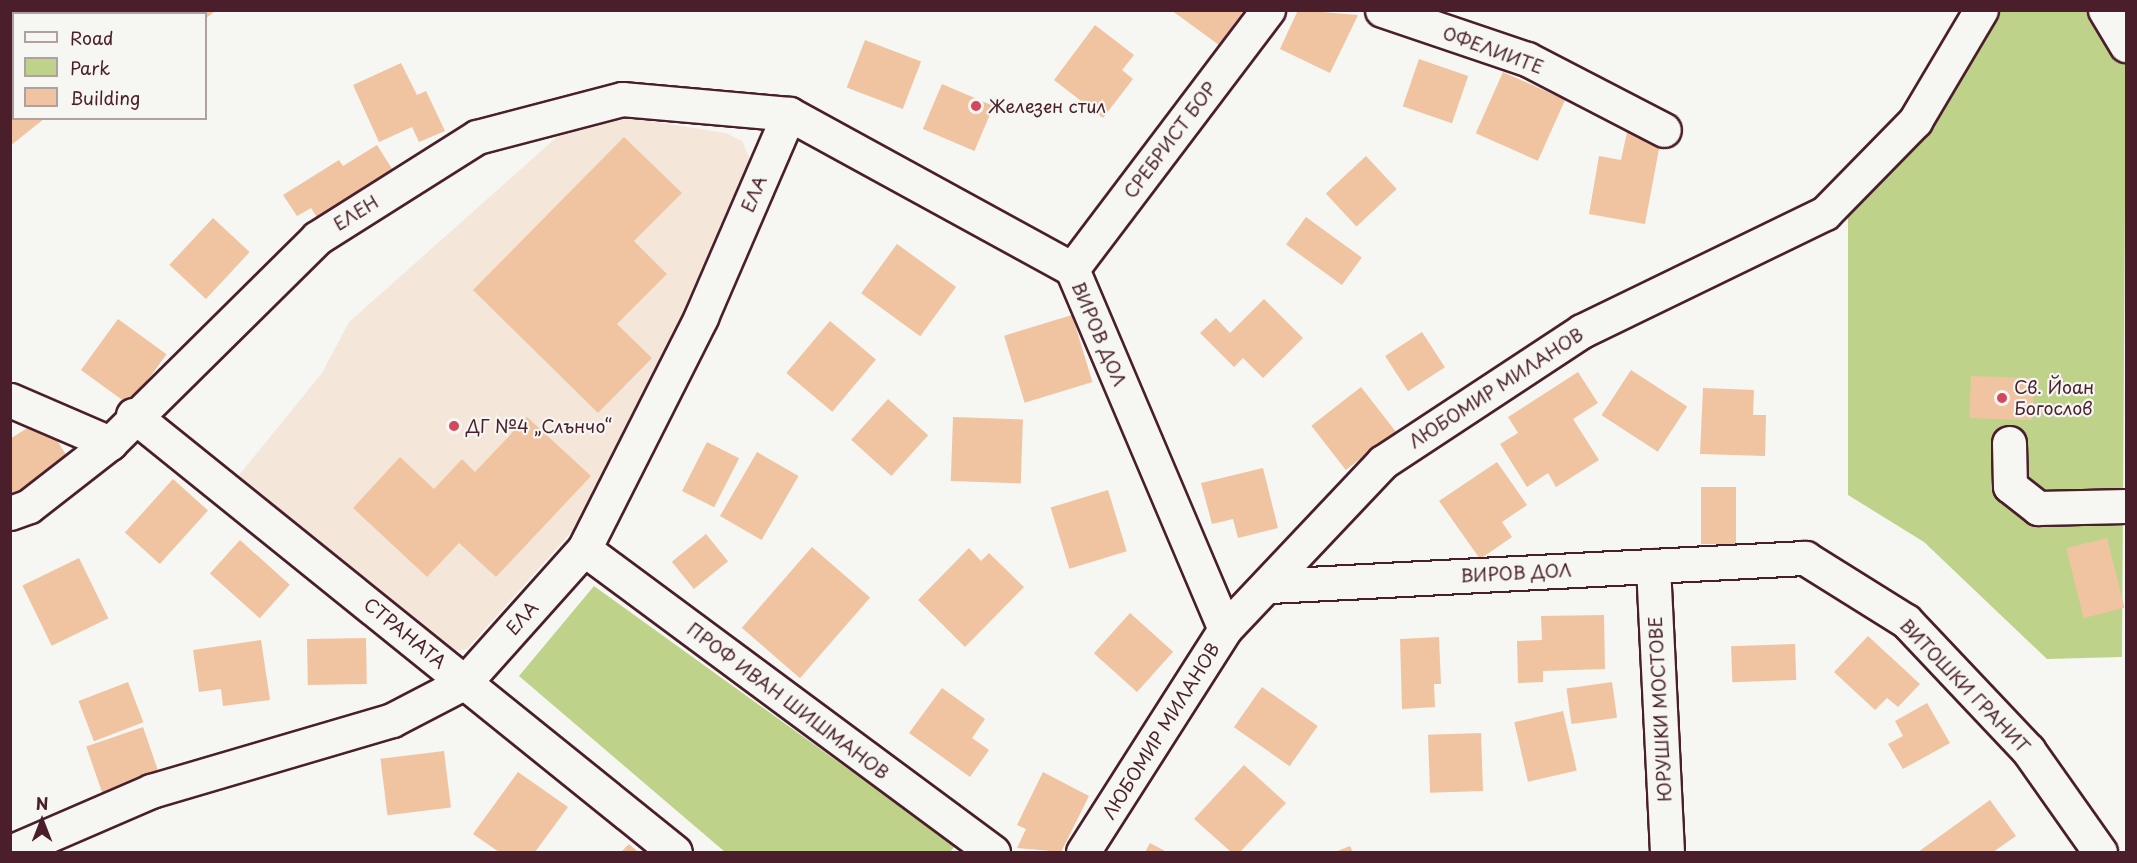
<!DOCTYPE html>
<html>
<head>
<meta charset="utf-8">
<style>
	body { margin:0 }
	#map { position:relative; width:2137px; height:863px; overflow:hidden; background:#f6f6f2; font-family:"Playpen Sans",sans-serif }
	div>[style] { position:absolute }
	.built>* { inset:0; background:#f4e7da }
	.green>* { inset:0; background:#bed389 }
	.building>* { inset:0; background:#f1c4a1; transform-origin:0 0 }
	.roads { filter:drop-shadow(2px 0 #4a1f2b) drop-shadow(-2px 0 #4a1f2b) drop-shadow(0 2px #4a1f2b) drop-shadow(0 -2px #4a1f2b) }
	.minor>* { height:33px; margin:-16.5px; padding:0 16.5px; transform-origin:16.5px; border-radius:16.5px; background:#f6f6f2 }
	.dots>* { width:16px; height:16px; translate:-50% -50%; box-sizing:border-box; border:3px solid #f6f6f2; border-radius:50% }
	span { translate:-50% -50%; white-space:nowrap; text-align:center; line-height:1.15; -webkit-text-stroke:4.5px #f6f6f2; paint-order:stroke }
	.street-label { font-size:18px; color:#4a1f2b }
	.poi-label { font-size:18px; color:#4a1f2b }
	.left { translate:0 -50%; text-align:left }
	.frame { position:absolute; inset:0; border:12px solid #4a1f2b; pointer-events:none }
	.legend { position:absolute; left:12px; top:12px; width:195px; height:108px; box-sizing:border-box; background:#f6f6f2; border:2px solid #b1a0a2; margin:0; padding:8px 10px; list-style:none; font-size:18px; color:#4a1f2b }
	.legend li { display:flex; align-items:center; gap:12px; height:30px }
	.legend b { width:30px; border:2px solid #b1a0a2 }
	.north { position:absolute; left:12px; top:791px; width:60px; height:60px; -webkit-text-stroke:4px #f6f6f2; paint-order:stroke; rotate:0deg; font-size:16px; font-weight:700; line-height:24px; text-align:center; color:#4a1f2b }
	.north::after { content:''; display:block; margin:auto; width:21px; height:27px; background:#4a1f2b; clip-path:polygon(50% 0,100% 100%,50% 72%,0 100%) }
</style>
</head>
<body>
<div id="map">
	<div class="built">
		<div style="clip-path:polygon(586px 111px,726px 133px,742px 141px,750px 159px,744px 209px,575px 528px,467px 649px,445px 652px,235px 480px,322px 373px,349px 322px)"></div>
	</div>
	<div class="green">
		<div style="clip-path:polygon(1981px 11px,2105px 11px,2126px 45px,2122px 657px,2047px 659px,1924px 542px,1848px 495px,1848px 189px)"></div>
		<div style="clip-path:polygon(594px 586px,955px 846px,950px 852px,725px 852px,519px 676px)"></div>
	</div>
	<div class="building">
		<div style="left:65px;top:10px;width:49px;height:6px"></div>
		<div style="clip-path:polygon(176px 10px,217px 10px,206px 18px,206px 14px)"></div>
		<div style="clip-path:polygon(1171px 10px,1244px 10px,1219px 45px)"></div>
		<div style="clip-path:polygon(1298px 10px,1358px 15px,1330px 73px,1280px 49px)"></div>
		<div style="clip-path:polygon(1095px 25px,1134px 55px,1122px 70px,1133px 79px,1103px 118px,1054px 80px)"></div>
		<div style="left:865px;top:40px;width:60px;height:51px;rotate:21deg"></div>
		<div style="clip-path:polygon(10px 57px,14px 118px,45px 118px,10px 146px)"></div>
		<div style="left:1419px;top:59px;width:52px;height:50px;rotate:19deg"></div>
		<div style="clip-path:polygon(401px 63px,417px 95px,426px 91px,445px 131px,419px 142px,412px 127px,379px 142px,353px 85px)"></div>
		<div style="left:1503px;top:72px;width:68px;height:67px;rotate:24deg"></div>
		<div style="left:942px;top:84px;width:56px;height:49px;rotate:23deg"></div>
		<div style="clip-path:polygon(1627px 132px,1661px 138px,1645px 224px,1589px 214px,1599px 156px,1621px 160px)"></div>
		<div style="clip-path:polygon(624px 137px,682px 193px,634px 241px,667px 274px,617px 324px,652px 358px,598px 413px,473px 290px)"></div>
		<div style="clip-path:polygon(377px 145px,394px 172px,318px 219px,311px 208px,297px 216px,283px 195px,339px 160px,343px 166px)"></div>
		<div style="left:1366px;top:156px;width:45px;height:55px;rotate:47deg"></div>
		<div style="left:1306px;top:217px;width:69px;height:34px;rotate:36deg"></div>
		<div style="left:213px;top:218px;width:50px;height:64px;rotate:43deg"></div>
		<div style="left:897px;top:244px;width:73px;height:61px;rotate:36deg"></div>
		<div style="clip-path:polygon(1264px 299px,1303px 338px,1263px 378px,1243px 358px,1234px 367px,1200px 333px,1216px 318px,1230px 333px)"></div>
		<div style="left:1072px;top:315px;width:70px;height:71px;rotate:73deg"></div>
		<div style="left:118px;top:319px;width:60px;height:63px;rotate:36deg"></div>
		<div style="left:830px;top:321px;width:60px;height:68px;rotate:40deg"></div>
		<div style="left:1422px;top:332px;width:42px;height:44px;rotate:57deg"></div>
		<div style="left:1631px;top:370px;width:67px;height:54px;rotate:33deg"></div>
		<div style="clip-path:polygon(1578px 372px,1598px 403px,1573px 419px,1599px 460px,1556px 487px,1548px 473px,1527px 487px,1500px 444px,1518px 433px,1508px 417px)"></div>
		<div style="left:1971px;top:376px;width:63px;height:42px;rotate:2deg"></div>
		<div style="left:1361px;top:387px;width:56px;height:63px;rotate:52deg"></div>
		<div style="clip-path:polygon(1703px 388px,1754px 390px,1753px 415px,1766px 415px,1765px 456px,1700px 454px)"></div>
		<div style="left:888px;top:399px;width:54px;height:55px;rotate:42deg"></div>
		<div style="clip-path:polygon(527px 417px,591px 476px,496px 577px,459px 543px,427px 577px,353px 508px,400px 457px,434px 489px,462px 459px,475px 472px)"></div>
		<div style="left:953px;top:417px;width:70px;height:64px;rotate:2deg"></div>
		<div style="clip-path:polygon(43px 418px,70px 461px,10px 499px,10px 439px)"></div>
		<div style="left:707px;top:442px;width:36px;height:55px;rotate:27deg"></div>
		<div style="left:757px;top:452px;width:48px;height:74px;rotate:30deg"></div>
		<div style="clip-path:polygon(1497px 462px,1527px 505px,1502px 522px,1512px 537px,1480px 559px,1439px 501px)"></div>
		<div style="clip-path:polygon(1263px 468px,1278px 528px,1238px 538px,1233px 519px,1212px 524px,1201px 483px)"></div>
		<div style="left:173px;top:479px;width:47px;height:72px;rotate:42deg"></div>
		<div style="left:1701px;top:487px;width:35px;height:57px"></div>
		<div style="left:1108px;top:490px;width:64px;height:60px;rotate:73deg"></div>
		<div style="left:706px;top:534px;width:35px;height:44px;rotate:51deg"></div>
		<div style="left:2107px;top:538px;width:72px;height:42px;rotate:76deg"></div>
		<div style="left:240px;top:540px;width:67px;height:45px;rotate:42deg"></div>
		<div style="left:812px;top:547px;width:77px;height:107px;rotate:41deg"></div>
		<div style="clip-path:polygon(969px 548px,981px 561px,989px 553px,1024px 587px,965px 647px,918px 600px)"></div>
		<div style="left:79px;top:558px;width:67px;height:63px;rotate:64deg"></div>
		<div style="left:1130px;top:613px;width:58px;height:54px;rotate:42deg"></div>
		<div style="clip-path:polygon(1604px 615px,1605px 669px,1543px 671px,1543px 682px,1518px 683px,1517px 641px,1542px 640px,1541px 616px)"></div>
		<div style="clip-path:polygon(1868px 636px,1920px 684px,1898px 707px,1887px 698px,1875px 710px,1834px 672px)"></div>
		<div style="clip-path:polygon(1439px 637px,1441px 684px,1434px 684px,1435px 707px,1402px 709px,1400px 639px)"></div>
		<div style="left:366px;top:638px;width:46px;height:59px;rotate:89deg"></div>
		<div style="clip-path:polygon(261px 640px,270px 700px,223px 706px,221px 689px,199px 692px,193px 650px)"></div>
		<div style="left:1795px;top:644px;width:36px;height:64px;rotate:88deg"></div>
		<div style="left:128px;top:682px;width:43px;height:53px;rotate:69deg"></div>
		<div style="left:1612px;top:682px;width:36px;height:46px;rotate:82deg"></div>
		<div style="left:1262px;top:687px;width:68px;height:49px;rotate:35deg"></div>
		<div style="clip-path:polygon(942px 688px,985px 719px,972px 738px,989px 750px,970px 777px,909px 733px)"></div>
		<div style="clip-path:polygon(1927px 703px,1950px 743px,1903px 769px,1888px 744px,1903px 736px,1895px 721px)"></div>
		<div style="left:1563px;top:711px;width:61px;height:50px;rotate:77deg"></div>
		<div style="left:143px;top:727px;width:50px;height:60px;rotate:71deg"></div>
		<div style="left:1481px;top:733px;width:58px;height:53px;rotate:88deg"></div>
		<div style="left:444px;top:751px;width:57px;height:64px;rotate:83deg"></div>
		<div style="clip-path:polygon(1244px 765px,1286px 803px,1240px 852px,1231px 852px,1194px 819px)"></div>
		<div style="clip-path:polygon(518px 772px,568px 807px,535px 852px,499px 852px,473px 834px)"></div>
		<div style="clip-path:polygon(1043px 772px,1089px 796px,1061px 852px,1017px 848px,1026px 829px,1017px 825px)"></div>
		<div style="clip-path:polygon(1990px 800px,2016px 836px,1993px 852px,1918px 852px)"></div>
		<div style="clip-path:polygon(1150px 843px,1167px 852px,1145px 852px)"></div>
		<div style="clip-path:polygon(629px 844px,638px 852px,621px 852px)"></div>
		<div style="clip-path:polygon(1350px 846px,1353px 852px,1335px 852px)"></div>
	</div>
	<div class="roads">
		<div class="minor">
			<div style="left:1382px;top:10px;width:153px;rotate:18.7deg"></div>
			<div style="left:1527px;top:59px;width:154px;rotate:27.4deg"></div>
			<div style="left:2105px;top:10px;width:41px;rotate:59deg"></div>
			<div style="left:1072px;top:269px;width:325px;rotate:-52.9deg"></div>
			<div style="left:10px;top:400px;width:109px;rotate:23.3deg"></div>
			<div style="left:133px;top:415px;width:696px;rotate:38.88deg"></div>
			<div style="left:2009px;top:443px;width:43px;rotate:88.7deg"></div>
			<div style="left:2010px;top:486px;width:36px;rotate:38deg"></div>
			<div style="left:2038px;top:508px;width:88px;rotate:-1.3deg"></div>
			<div style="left:10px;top:513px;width:20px;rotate:-20deg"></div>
			<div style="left:29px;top:506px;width:103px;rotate:-37.9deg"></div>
			<div style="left:110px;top:443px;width:291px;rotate:-44.7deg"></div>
			<div style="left:317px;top:238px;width:189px;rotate:-32.3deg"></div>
			<div style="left:477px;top:137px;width:150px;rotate:-14.7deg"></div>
			<div style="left:622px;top:99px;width:168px;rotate:5.1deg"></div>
			<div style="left:789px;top:114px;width:323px;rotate:28.7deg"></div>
			<div style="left:1072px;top:269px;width:391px;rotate:67deg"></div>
			<div style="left:584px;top:549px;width:509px;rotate:36.53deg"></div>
			<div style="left:1653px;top:566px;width:286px;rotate:87.2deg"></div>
			<div style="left:1270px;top:586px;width:536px;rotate:-3deg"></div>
			<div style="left:1805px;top:558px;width:119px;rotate:32deg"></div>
			<div style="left:1906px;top:621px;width:178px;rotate:46.6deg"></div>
			<div style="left:2028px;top:750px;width:125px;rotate:54.8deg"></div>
			<div style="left:10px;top:852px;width:154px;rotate:-23.4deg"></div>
			<div style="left:151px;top:791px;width:251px;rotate:-16.4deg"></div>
			<div style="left:392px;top:720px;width:82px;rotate:-27.5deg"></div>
			<div style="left:465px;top:682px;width:178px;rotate:-48.2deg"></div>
			<div style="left:584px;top:549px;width:260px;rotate:-63.2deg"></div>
			<div style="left:701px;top:317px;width:221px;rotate:-66.6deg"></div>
			<div style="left:1083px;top:852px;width:264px;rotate:-57.5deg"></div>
			<div style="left:1225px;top:629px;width:230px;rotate:-46.6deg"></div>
			<div style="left:1383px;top:462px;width:238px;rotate:-33.4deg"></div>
			<div style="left:1582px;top:331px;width:270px;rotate:-25.9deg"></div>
			<div style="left:1825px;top:213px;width:129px;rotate:-45.6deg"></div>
			<div style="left:1915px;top:121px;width:129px;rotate:-59.3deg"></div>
		</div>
	</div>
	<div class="dots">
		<div style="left:976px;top:106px;background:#d1495b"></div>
		<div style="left:2002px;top:398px;background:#d1495b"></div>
		<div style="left:454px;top:426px;background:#d1495b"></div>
	</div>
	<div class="street-label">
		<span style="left:1493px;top:50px;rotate:20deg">ОФЕЛИИТЕ</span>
		<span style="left:1170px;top:140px;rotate:-53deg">СРЕБРИСТ БОР</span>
		<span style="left:754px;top:194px;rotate:-67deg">ЕЛА</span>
		<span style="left:356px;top:213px;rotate:-32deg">ЕЛЕН</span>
		<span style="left:1099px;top:334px;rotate:67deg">ВИРОВ ДОЛ</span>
		<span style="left:1496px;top:388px;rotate:-33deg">ЛЮБОМИР МИЛАНОВ</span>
		<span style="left:1516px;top:573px;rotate:-3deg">ВИРОВ ДОЛ</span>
		<span style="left:522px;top:618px;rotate:-48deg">ЕЛА</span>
		<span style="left:405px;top:633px;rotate:39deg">СТРАНАТА</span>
		<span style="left:1965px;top:686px;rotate:46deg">ВИТОШКИ ГРАНИТ</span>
		<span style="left:788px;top:701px;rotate:37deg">ПРОФ ИВАН ШИШМАНОВ</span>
		<span style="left:1660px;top:709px;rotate:-93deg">ЮРУШКИ МОСТОВЕ</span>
		<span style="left:1161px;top:731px;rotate:-58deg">ЛЮБОМИР МИЛАНОВ</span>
	</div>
	<div class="poi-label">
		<span class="left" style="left:988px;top:106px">Железен стил</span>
		<span class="left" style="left:2014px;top:398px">Св. Йоан<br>Богослов</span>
		<span class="left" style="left:466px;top:426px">ДГ №4 „Слънчо“</span>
	</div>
	<div class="frame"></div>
	<ul class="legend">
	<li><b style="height:8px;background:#f6f6f2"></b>Road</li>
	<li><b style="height:16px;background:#bed389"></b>Park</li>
	<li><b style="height:16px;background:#f1c4a1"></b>Building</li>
	</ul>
	<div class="north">N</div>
</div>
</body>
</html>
